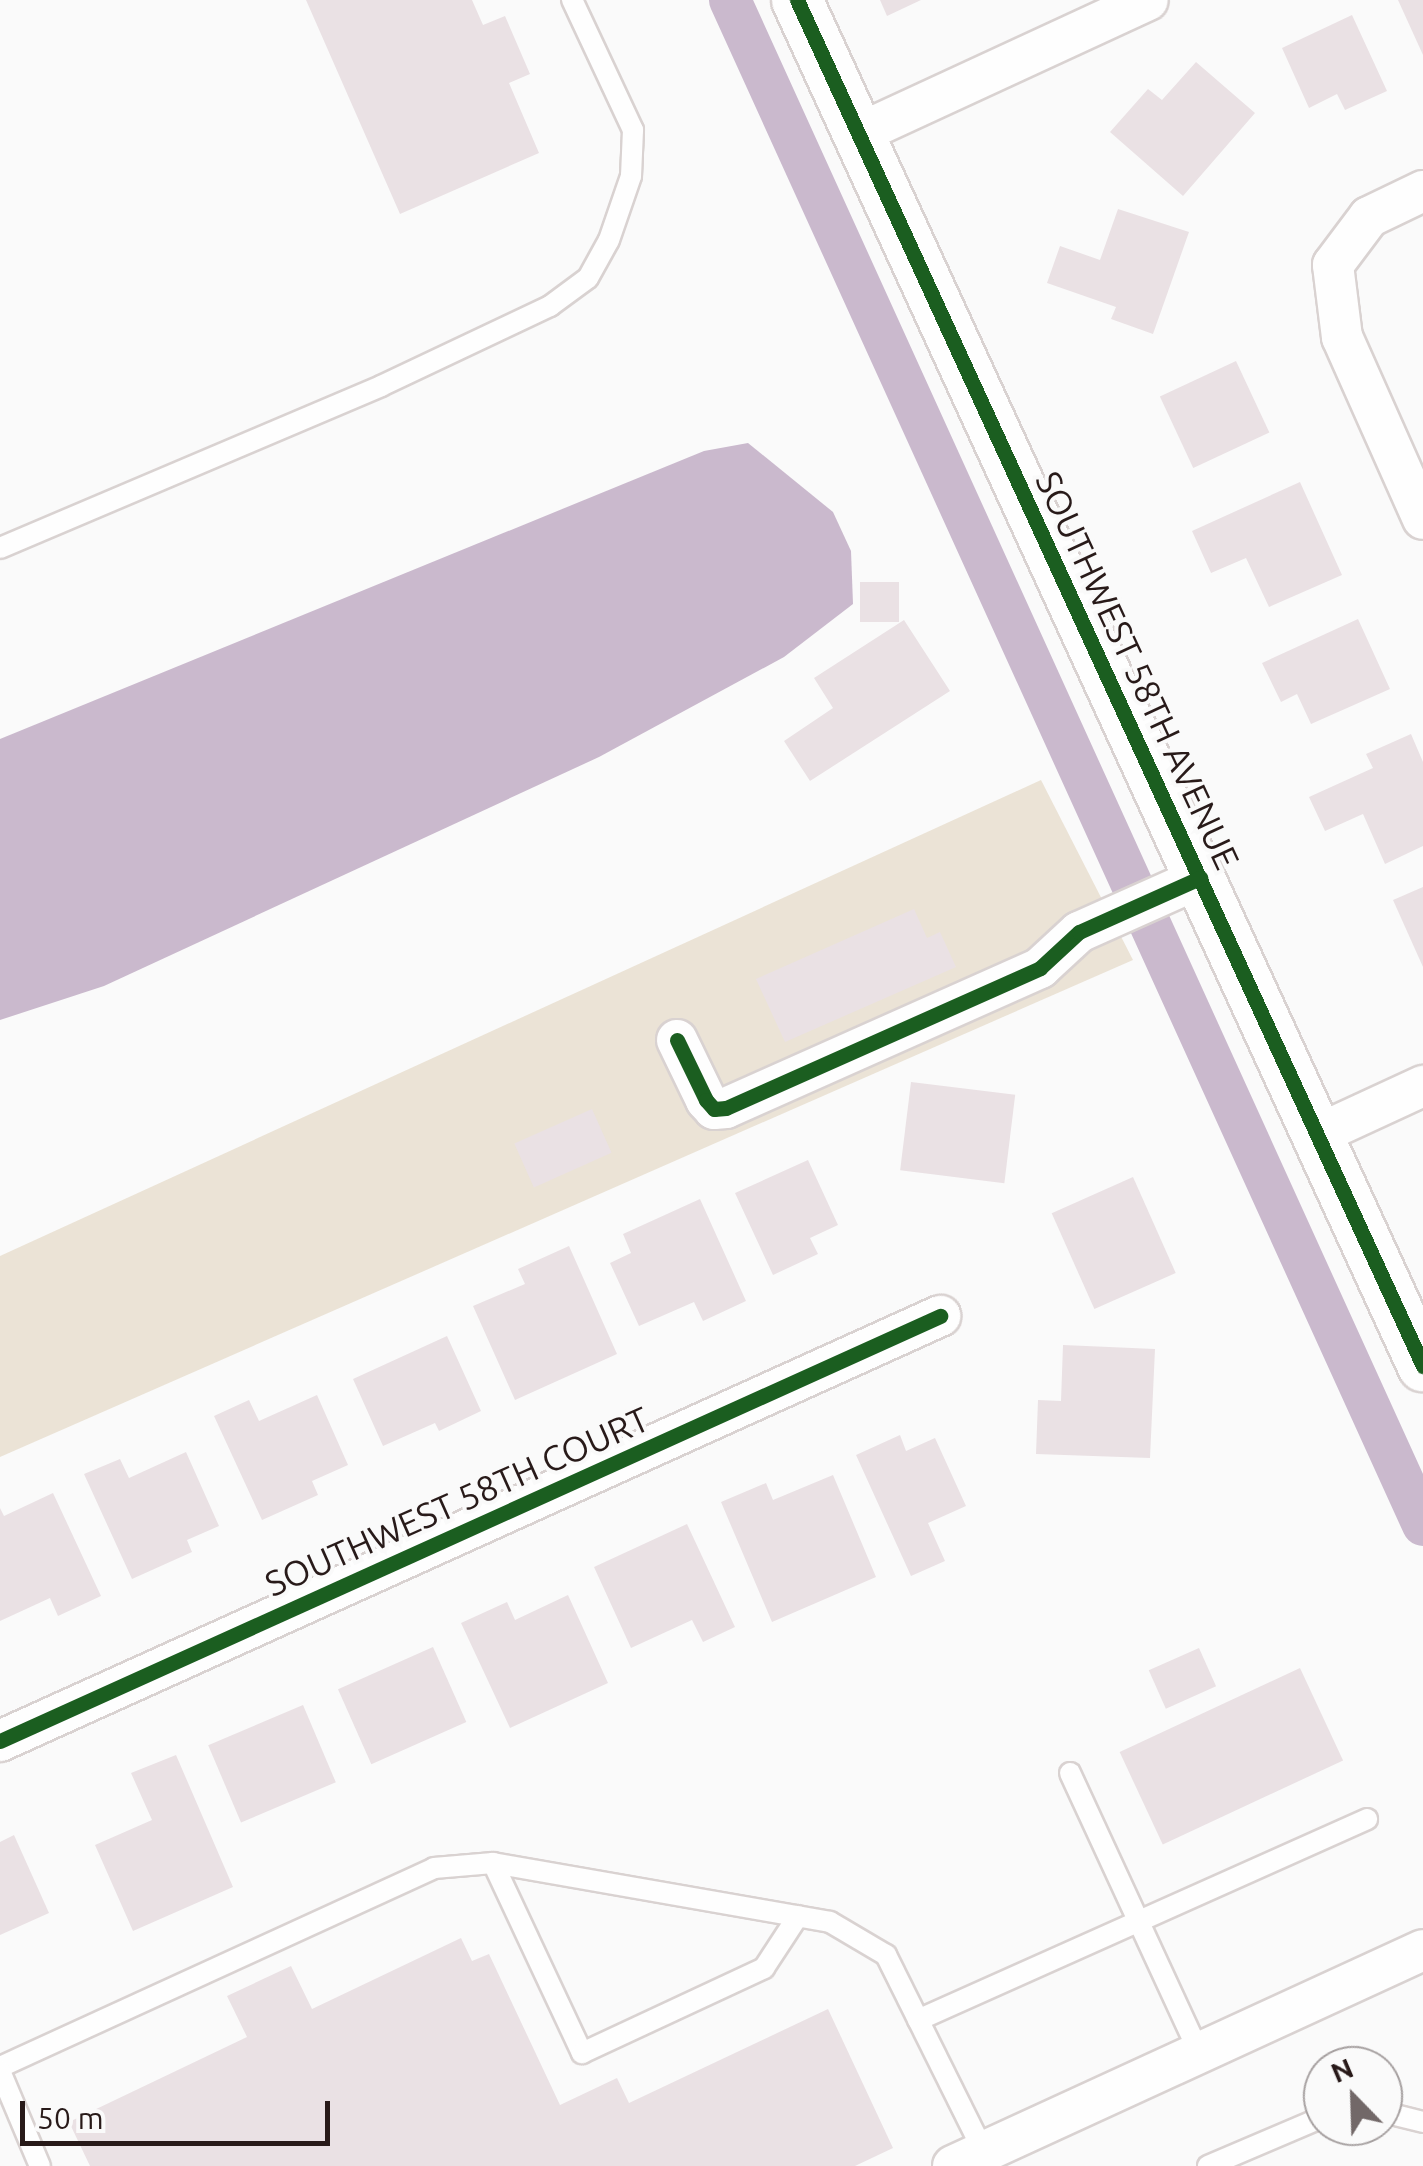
<!DOCTYPE html>
<html>
<head>
<meta charset="utf-8">
<style>
	body { margin:0 }
	#map { position:relative; width:1423px; height:2166px; overflow:hidden; background:#fafafa; font-family:Ubuntu,sans-serif }
	div>[style] { position:absolute }
	.green>* { inset:0; background:#ebe3d6 }
	.water>* { inset:0; background:#cab9cd }
	.canal>* { height:42px; margin:-21px; padding:0 21px; transform-origin:21px; border-radius:21px; background:#cab9cd }
	.building>* { inset:0; background:#eae1e4; transform-origin:0 0 }
	.roads { filter:drop-shadow(2px 0 #d9d2d1) drop-shadow(-2px 0 #d9d2d1) drop-shadow(0 2px #d9d2d1) drop-shadow(0 -2px #d9d2d1) }
	.service>* { height:20px; margin:-10px; padding:0 10px; transform-origin:10px; border-radius:10px; background:#fefefe }
	.minor>* { height:40px; margin:-20px; padding:0 20px; transform-origin:20px; border-radius:20px; background:#fefefe }
	.tertiary>* { height:50px; margin:-25px; padding:0 25px; transform-origin:25px; border-radius:25px; background:#fefefe }
	.cycleway>* { height:15px; margin:-7.5px; padding:0 7.5px; transform-origin:7.5px; border-radius:7.5px; background:#1b5e20 }
	span { translate:-50% -50%; white-space:nowrap; text-align:center; line-height:1.15; -webkit-text-stroke:8px #fafafa; paint-order:stroke }
	.street-label { font-size:35px; color:#281a19 }
	.north { position:absolute; left:1303px; top:2046px; width:100px; height:100px; box-sizing:border-box; background:#fafafa; border:2px solid #a6a0a0; border-radius:50%; rotate:337deg; font-size:28px; font-weight:700; line-height:40px; text-align:center; color:#281a19 }
	.north::after { content:''; display:block; margin:auto; width:35px; height:45px; background:#726868; clip-path:polygon(50% 0,100% 100%,50% 72%,0 100%) }
	.scale { position:absolute; left:20px; top:2101px; width:310px; height:45px; box-sizing:border-box; border:5px solid #281a19; border-top:0; padding-left:12px; font-size:30px; line-height:35px; white-space:nowrap; color:#281a19; -webkit-text-stroke:8px #fafafa; paint-order:stroke }
</style>
</head>
<body>
<div id="map">
	<div class="green">
		<div style="clip-path:polygon(1041px 780px,1133px 960px,0 1457px,0 1256px)"></div>
	</div>
	<div class="water">
		<div style="clip-path:polygon(748px 443px,833px 512px,851px 551px,853px 604px,784px 657px,599px 757px,104px 986px,0 1020px,0 739px,704px 451px)"></div>
	</div>
	<div class="canal">
		<div style="left:730px;top:0;width:1675px;rotate:65.56deg"></div>
	</div>
	<div class="building">
		<div style="clip-path:polygon(306px 0,472px 0,483px 25px,505px 16px,530px 74px,509px 83px,539px 153px,400px 214px)"></div>
		<div style="clip-path:polygon(880px 0,921px 0,887px 16px)"></div>
		<div style="clip-path:polygon(1398px 0,1423px 0,1423px 55px)"></div>
		<div style="clip-path:polygon(1352px 15px,1387px 91px,1345px 110px,1337px 94px,1309px 108px,1282px 48px)"></div>
		<div style="clip-path:polygon(1196px 62px,1255px 113px,1183px 196px,1110px 132px,1148px 89px,1162px 100px)"></div>
		<div style="clip-path:polygon(1118px 209px,1189px 232px,1153px 334px,1111px 319px,1116px 307px,1047px 283px,1060px 246px,1100px 260px)"></div>
		<div style="left:1236px;top:361px;width:79px;height:84px;rotate:65deg"></div>
		<div style="clip-path:polygon(1300px 482px,1342px 575px,1269px 607px,1246px 558px,1211px 573px,1192px 531px)"></div>
		<div style="left:860px;top:582px;width:39px;height:40px"></div>
		<div style="clip-path:polygon(1358px 619px,1390px 689px,1311px 724px,1297px 694px,1281px 702px,1262px 663px)"></div>
		<div style="clip-path:polygon(904px 620px,950px 691px,810px 781px,784px 741px,833px 708px,814px 678px)"></div>
		<div style="clip-path:polygon(1411px 734px,1423px 762px,1423px 846px,1385px 864px,1363px 814px,1325px 831px,1309px 797px,1373px 768px,1366px 754px)"></div>
		<div style="clip-path:polygon(1423px 887px,1423px 967px,1393px 900px)"></div>
		<div style="clip-path:polygon(914px 909px,927px 938px,940px 932px,956px 967px,785px 1042px,756px 979px)"></div>
		<div style="left:911px;top:1082px;width:105px;height:89px;rotate:7deg"></div>
		<div style="left:592px;top:1109px;width:48px;height:85px;rotate:66deg"></div>
		<div style="clip-path:polygon(808px 1160px,838px 1225px,810px 1238px,818px 1254px,773px 1275px,735px 1193px)"></div>
		<div style="left:1133px;top:1177px;width:105px;height:89px;rotate:66deg"></div>
		<div style="clip-path:polygon(700px 1199px,746px 1301px,703px 1321px,694px 1302px,639px 1326px,610px 1263px,631px 1253px,623px 1234px)"></div>
		<div style="clip-path:polygon(569px 1246px,617px 1354px,515px 1400px,473px 1306px,525px 1284px,518px 1269px)"></div>
		<div style="clip-path:polygon(447px 1336px,481px 1411px,439px 1431px,435px 1423px,383px 1446px,353px 1379px)"></div>
		<div style="clip-path:polygon(1063px 1345px,1155px 1349px,1150px 1458px,1036px 1454px,1038px 1400px,1061px 1401px)"></div>
		<div style="clip-path:polygon(317px 1395px,348px 1465px,312px 1481px,318px 1495px,262px 1520px,214px 1416px,249px 1400px,259px 1421px)"></div>
		<div style="clip-path:polygon(900px 1435px,906px 1451px,935px 1438px,966px 1506px,928px 1523px,945px 1561px,911px 1576px,856px 1455px)"></div>
		<div style="clip-path:polygon(186px 1452px,219px 1526px,187px 1540px,192px 1552px,132px 1579px,84px 1474px,120px 1459px,129px 1478px)"></div>
		<div style="clip-path:polygon(833px 1475px,876px 1577px,772px 1622px,721px 1502px,766px 1483px,773px 1500px)"></div>
		<div style="clip-path:polygon(53px 1493px,101px 1596px,58px 1616px,50px 1598px,0 1621px,0 1508px,4px 1516px)"></div>
		<div style="clip-path:polygon(687px 1524px,735px 1627px,703px 1642px,692px 1620px,631px 1648px,594px 1567px)"></div>
		<div style="clip-path:polygon(568px 1595px,608px 1683px,510px 1728px,461px 1623px,507px 1602px,515px 1620px)"></div>
		<div style="left:433px;top:1647px;width:82px;height:104px;rotate:66deg"></div>
		<div style="left:1199px;top:1648px;width:42px;height:55px;rotate:66deg"></div>
		<div style="left:1300px;top:1668px;width:102px;height:199px;rotate:65deg"></div>
		<div style="left:303px;top:1705px;width:84px;height:103px;rotate:67deg"></div>
		<div style="clip-path:polygon(176px 1755px,233px 1887px,133px 1931px,95px 1845px,152px 1820px,131px 1773px)"></div>
		<div style="clip-path:polygon(14px 1835px,49px 1913px,0 1935px,0 1842px)"></div>
		<div style="clip-path:polygon(461px 1938px,472px 1961px,489px 1954px,560px 2105px,617px 2078px,629px 2103px,828px 2009px,893px 2148px,855px 2166px,90px 2166px,69px 2122px,247px 2037px,227px 1996px,291px 1966px,312px 2009px)"></div>
	</div>
	<div class="roads">
		<div class="service">
			<div style="left:0;top:548px;width:414px;rotate:-23deg"></div>
			<div style="left:381px;top:386px;width:187px;rotate:-25.3deg"></div>
			<div style="left:550px;top:306px;width:47px;rotate:-36.4deg"></div>
			<div style="left:588px;top:278px;width:43px;rotate:-61.1deg"></div>
			<div style="left:609px;top:240px;width:68px;rotate:-71deg"></div>
			<div style="left:631px;top:176px;width:46px;rotate:-87.5deg"></div>
			<div style="left:633px;top:130px;width:144px;rotate:-115.1deg"></div>
			<div style="left:1070px;top:1773px;width:307px;rotate:65.2deg"></div>
			<div style="left:493px;top:1863px;width:210px;rotate:64.9deg"></div>
			<div style="left:582px;top:2053px;width:201px;rotate:-25deg"></div>
			<div style="left:764px;top:1968px;width:62px;rotate:-56.8deg"></div>
			<div style="left:918px;top:2020px;width:492px;rotate:-24.1deg"></div>
			<div style="left:0;top:2067px;width:477px;rotate:-24.6deg"></div>
			<div style="left:434px;top:1868px;width:59px;rotate:-4.8deg"></div>
			<div style="left:493px;top:1863px;width:342px;rotate:9.9deg"></div>
			<div style="left:830px;top:1922px;width:65px;rotate:30.5deg"></div>
			<div style="left:886px;top:1955px;width:220px;rotate:63.6deg"></div>
			<div style="left:0;top:2071px;width:103px;rotate:67.2deg"></div>
			<div style="left:1383px;top:2112px;width:41px;rotate:14deg"></div>
			<div style="left:1208px;top:2166px;width:125px;rotate:-23.1deg"></div>
		</div>
		<div class="minor">
			<div style="left:858px;top:134px;width:319px;rotate:-24.8deg"></div>
			<div style="left:1423px;top:191px;width:60px;rotate:154.3deg"></div>
			<div style="left:1369px;top:217px;width:60px;rotate:126.9deg"></div>
			<div style="left:1333px;top:265px;width:73px;rotate:82.9deg"></div>
			<div style="left:1342px;top:337px;width:199px;rotate:66deg"></div>
			<div style="left:677px;top:1040px;width:67px;rotate:64.2deg"></div>
			<div style="left:706px;top:1100px;width:12px;rotate:48deg"></div>
			<div style="left:714px;top:1109px;width:12px;rotate:-5deg"></div>
			<div style="left:726px;top:1108px;width:344px;rotate:-24deg"></div>
			<div style="left:1040px;top:968px;width:53px;rotate:-42.7deg"></div>
			<div style="left:1079px;top:932px;width:133px;rotate:-24.1deg"></div>
			<div style="left:1319px;top:1134px;width:115px;rotate:-24.8deg"></div>
			<div style="left:0;top:1741px;width:1032px;rotate:-24.33deg"></div>
			<div style="left:953px;top:2166px;width:517px;rotate:-24.68deg"></div>
		</div>
		<div class="tertiary">
			<div style="left:797px;top:0;width:1503px;rotate:65.38deg"></div>
		</div>
	</div>
	<div class="cycleway">
		<div style="left:797px;top:0;width:1503px;rotate:65.38deg"></div>
		<div style="left:677px;top:1040px;width:67px;rotate:64.2deg"></div>
		<div style="left:706px;top:1100px;width:12px;rotate:48deg"></div>
		<div style="left:714px;top:1109px;width:12px;rotate:-5deg"></div>
		<div style="left:726px;top:1108px;width:344px;rotate:-24deg"></div>
		<div style="left:1040px;top:968px;width:53px;rotate:-42.7deg"></div>
		<div style="left:1079px;top:932px;width:133px;rotate:-24.1deg"></div>
		<div style="left:0;top:1741px;width:1032px;rotate:-24.33deg"></div>
	</div>
	<div class="street-label">
		<span style="left:1138px;top:670px;rotate:65deg">SOUTHWEST 58TH AVENUE</span>
		<span style="left:457px;top:1501px;rotate:-24deg">SOUTHWEST 58TH COURT</span>
	</div>
	<div class="north">N</div>
	<div class="scale">50 m</div>
</div>
</body>
</html>
